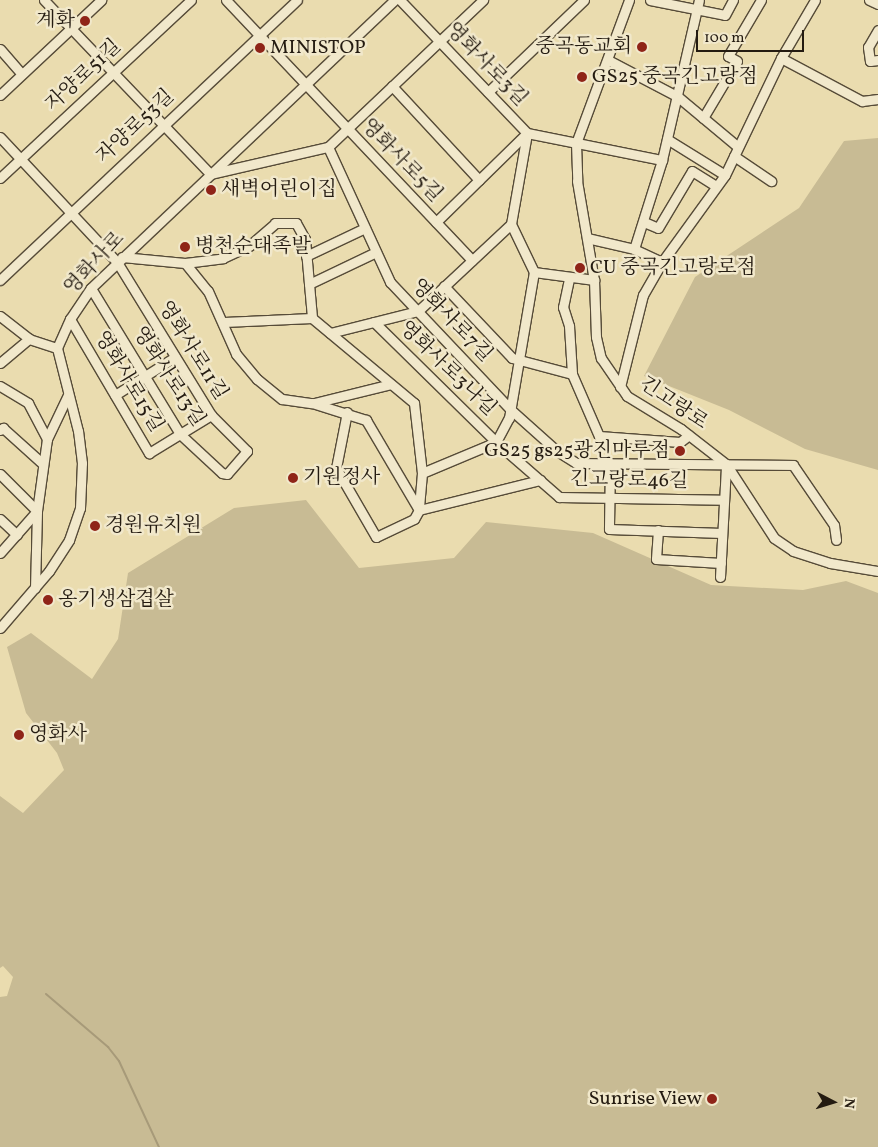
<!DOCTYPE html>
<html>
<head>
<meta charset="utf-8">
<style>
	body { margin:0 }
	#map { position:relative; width:878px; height:1147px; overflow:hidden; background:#eadcaf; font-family:Vollkorn,"Noto Serif KR",serif }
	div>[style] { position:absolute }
	.green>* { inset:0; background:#c8bb94 }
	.stream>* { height:2px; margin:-1px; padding:0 1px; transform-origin:1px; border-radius:1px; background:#a79a79 }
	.roads { filter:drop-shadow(1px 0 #564b38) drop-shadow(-1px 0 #564b38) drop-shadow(0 1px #564b38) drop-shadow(0 -1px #564b38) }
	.minor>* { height:9px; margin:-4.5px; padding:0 4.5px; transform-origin:4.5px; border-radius:4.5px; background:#f1e8cb }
	.dots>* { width:14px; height:14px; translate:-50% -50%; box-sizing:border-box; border:2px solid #f1e8cb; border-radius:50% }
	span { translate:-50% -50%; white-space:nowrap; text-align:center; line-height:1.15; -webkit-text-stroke:5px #f1e8cb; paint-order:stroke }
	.poi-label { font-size:20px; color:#241b11 }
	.right { translate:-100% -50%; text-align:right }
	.left { translate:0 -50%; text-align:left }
	.street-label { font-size:20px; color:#241b11 }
	.north { position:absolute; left:808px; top:1077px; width:50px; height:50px; -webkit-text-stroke:4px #f1e8cb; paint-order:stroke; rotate:95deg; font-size:14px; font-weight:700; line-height:20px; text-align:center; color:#241b11 }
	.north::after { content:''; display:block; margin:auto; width:18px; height:22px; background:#241b11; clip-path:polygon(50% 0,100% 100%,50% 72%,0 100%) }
	.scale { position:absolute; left:696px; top:30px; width:108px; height:22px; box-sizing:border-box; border:2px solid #241b11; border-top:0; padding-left:6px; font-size:15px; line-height:18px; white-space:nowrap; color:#241b11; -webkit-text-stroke:4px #f1e8cb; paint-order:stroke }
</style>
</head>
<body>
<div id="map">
	<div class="green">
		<div style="clip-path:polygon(878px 138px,878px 470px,805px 449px,729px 410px,644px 376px,695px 277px,799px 208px,844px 141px)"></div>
		<div style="clip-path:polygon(306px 500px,359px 568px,454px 558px,486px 522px,593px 533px,711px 585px,803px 590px,846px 581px,878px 593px,878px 1147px,0 1147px,0 997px,7px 996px,13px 977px,3px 966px,0 968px,0 796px,23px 813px,64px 770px,57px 753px,26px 713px,7px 647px,31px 633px,92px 679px,118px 639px,128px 573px,234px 508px)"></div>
	</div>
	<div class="stream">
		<div style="left:46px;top:994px;width:82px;rotate:40.5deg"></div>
		<div style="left:108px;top:1047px;width:18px;rotate:52deg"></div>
		<div style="left:119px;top:1061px;width:95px;rotate:65.1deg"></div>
	</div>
	<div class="roads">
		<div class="minor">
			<div style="left:44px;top:0;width:240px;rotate:46.3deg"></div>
			<div style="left:210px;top:174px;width:121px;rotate:-12.9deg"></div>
			<div style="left:226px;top:0;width:358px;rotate:46.6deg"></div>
			<div style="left:400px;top:0;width:184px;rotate:46.3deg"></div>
			<div style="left:527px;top:133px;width:138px;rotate:11.3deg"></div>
			<div style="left:629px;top:0;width:153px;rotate:110.3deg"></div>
			<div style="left:576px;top:143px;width:38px;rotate:88deg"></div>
			<div style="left:577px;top:181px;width:100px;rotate:80.3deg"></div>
			<div style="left:594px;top:280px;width:57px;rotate:88deg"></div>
			<div style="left:596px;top:337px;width:22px;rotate:77deg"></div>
			<div style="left:601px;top:358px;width:46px;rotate:55.6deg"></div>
			<div style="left:627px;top:396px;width:63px;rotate:31.4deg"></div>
			<div style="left:681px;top:429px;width:57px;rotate:37.9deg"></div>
			<div style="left:726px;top:464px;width:88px;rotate:57deg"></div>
			<div style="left:774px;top:538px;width:23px;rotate:34deg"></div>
			<div style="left:793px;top:551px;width:39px;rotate:18deg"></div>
			<div style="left:830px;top:563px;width:49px;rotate:9.5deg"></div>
			<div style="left:650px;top:0;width:76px;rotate:11.3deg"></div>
			<div style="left:725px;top:15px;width:17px;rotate:-62deg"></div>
			<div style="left:869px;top:0;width:10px;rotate:24deg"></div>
			<div style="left:878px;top:30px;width:20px;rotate:120deg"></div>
			<div style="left:868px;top:47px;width:14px;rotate:82deg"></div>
			<div style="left:870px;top:61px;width:8px;rotate:-7deg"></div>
			<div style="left:0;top:49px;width:33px;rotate:49deg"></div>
			<div style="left:781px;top:58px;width:92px;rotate:28deg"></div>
			<div style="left:862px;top:101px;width:16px;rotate:-7deg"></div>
			<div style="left:608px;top:60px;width:78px;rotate:27.6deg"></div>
			<div style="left:677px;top:96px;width:78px;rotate:39.8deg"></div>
			<div style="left:392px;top:86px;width:128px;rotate:47.2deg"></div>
			<div style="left:488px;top:92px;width:133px;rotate:-43.8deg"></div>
			<div style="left:0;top:95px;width:139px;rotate:-43.2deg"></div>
			<div style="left:703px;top:118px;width:66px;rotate:-59.2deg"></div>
			<div style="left:737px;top:61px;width:10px;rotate:-151deg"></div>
			<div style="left:728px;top:56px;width:65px;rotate:-59.5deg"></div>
			<div style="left:0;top:137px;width:171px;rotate:46.9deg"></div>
			<div style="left:117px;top:262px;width:180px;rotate:58.4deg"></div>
			<div style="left:211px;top:415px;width:51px;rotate:45deg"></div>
			<div style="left:247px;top:451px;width:30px;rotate:131deg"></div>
			<div style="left:227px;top:474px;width:5px;rotate:-169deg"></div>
			<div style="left:222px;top:473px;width:57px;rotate:-137.1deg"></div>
			<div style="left:180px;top:434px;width:171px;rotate:-121.4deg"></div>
			<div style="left:667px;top:139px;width:68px;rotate:31.8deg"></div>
			<div style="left:328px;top:147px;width:149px;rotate:65.3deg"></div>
			<div style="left:390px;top:282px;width:175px;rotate:46.6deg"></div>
			<div style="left:510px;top:409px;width:63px;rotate:41.8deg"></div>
			<div style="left:557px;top:451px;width:22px;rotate:32deg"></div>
			<div style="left:576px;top:463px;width:217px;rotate:0.5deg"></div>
			<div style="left:793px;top:465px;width:73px;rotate:55.7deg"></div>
			<div style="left:834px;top:525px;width:15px;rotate:82deg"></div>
			<div style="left:328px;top:147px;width:214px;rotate:-43.5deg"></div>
			<div style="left:734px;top:156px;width:45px;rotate:34deg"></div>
			<div style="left:0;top:178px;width:261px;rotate:-43deg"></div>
			<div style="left:436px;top:222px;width:126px;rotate:-44.4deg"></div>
			<div style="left:644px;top:222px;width:15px;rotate:23deg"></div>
			<div style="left:658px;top:228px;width:66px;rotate:-59.2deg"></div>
			<div style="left:692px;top:171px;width:28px;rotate:32deg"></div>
			<div style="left:587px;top:238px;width:48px;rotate:13.2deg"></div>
			<div style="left:634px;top:249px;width:31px;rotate:25deg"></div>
			<div style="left:634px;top:249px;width:93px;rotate:-72.5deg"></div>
			<div style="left:662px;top:160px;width:164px;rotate:-77deg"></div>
			<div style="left:306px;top:256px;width:65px;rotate:-25.4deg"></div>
			<div style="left:122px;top:257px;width:63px;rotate:5.4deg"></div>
			<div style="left:185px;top:263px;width:38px;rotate:-7deg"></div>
			<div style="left:223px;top:258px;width:29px;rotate:-25deg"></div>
			<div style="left:249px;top:246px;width:35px;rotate:-41deg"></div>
			<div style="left:275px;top:223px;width:21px"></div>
			<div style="left:296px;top:223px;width:18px;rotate:61deg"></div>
			<div style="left:305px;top:239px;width:79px;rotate:84.9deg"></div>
			<div style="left:312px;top:318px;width:133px;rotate:39.8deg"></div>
			<div style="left:414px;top:403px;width:70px;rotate:83.5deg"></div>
			<div style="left:422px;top:473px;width:37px;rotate:95deg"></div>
			<div style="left:419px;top:510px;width:10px;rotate:119deg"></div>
			<div style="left:414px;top:519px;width:42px;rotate:154.7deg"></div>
			<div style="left:376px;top:537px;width:80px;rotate:-120.1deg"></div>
			<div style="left:336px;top:468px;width:57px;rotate:-78.9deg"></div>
			<div style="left:185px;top:263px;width:36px;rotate:51deg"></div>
			<div style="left:208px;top:291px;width:69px;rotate:66deg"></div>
			<div style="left:236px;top:354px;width:33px;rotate:50deg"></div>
			<div style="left:257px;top:379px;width:32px;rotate:39deg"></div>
			<div style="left:282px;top:399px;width:30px;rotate:8deg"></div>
			<div style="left:312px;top:403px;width:57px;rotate:17.5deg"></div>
			<div style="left:366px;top:420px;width:104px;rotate:59.5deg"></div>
			<div style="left:534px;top:272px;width:61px;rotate:7.6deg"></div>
			<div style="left:569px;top:279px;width:29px;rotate:102deg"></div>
			<div style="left:563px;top:307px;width:20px;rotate:72deg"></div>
			<div style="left:569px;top:326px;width:48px;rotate:86.4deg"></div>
			<div style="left:572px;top:374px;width:68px;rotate:66.5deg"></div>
			<div style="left:599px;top:436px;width:81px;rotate:4.2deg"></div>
			<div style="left:680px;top:442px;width:11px;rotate:-38deg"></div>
			<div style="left:0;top:280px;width:408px;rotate:-43.3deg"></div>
			<div style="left:309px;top:284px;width:74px;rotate:-25.5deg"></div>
			<div style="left:444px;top:286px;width:99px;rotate:46.6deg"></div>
			<div style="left:512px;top:358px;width:62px;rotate:14.9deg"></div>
			<div style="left:0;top:316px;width:37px;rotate:38deg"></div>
			<div style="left:29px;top:339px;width:29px;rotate:18deg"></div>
			<div style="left:70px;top:319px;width:156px;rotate:59.5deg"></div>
			<div style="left:149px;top:453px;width:73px;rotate:-31.5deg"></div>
			<div style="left:224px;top:322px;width:88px;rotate:-2.6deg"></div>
			<div style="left:374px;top:322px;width:171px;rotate:44.5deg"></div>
			<div style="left:496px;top:442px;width:84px;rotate:41.1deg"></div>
			<div style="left:559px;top:497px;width:164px;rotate:1deg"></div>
			<div style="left:330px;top:333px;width:91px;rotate:-14deg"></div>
			<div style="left:418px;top:311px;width:127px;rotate:-43.1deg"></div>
			<div style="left:0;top:363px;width:38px;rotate:-40deg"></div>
			<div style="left:0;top:386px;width:33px;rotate:31deg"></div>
			<div style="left:28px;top:403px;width:41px;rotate:62.2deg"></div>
			<div style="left:620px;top:387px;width:95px;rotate:-76deg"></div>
			<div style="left:643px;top:295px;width:38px;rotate:-60deg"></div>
			<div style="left:662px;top:262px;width:107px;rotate:-54.1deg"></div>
			<div style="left:725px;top:175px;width:130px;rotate:-64.4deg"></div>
			<div style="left:781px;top:58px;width:67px;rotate:-59.6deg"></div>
			<div style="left:115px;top:395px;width:71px;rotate:-32.3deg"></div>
			<div style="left:314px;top:403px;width:79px;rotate:-13.9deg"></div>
			<div style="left:0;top:430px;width:4px;rotate:-34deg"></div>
			<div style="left:3px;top:428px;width:54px;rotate:42deg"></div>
			<div style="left:610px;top:463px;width:66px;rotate:90.9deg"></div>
			<div style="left:609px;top:529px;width:113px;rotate:2deg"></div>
			<div style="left:422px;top:473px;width:80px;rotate:-22.7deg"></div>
			<div style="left:496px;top:442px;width:27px;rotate:-62deg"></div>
			<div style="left:509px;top:418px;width:148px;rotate:-80.3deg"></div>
			<div style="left:534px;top:272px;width:53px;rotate:-115.6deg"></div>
			<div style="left:511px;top:224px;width:92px;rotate:-80deg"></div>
			<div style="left:0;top:474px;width:52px;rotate:45deg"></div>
			<div style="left:37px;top:511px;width:56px;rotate:131.4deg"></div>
			<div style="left:419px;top:510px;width:125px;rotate:-13.9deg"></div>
			<div style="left:0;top:519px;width:23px;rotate:43deg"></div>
			<div style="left:658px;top:530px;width:29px;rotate:94deg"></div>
			<div style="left:656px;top:559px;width:65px;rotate:3.5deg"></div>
			<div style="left:720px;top:577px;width:112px;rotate:-86.9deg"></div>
			<div style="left:35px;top:588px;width:77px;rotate:-88.5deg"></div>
			<div style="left:37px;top:511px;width:73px;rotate:-82.1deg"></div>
			<div style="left:47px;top:439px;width:49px;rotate:-64.5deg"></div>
			<div style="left:0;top:628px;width:75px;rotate:-49.3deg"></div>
			<div style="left:49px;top:571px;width:37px;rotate:-57deg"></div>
			<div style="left:69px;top:540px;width:34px;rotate:-71deg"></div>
			<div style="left:80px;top:508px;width:45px;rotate:-87.5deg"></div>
			<div style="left:82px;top:463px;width:32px;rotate:-97deg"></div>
			<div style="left:78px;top:431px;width:86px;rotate:-104.2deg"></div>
			<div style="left:57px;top:348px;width:32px;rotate:-66deg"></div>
			<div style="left:70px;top:319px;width:37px;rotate:-56deg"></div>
			<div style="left:91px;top:288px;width:419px;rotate:-43.5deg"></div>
		</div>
	</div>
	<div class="dots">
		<div style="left:85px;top:21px;background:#8f2418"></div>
		<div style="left:642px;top:47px;background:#8f2418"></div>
		<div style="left:260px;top:48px;background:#8f2418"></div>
		<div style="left:582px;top:77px;background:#8f2418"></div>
		<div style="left:211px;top:190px;background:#8f2418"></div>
		<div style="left:185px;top:247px;background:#8f2418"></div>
		<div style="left:580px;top:268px;background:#8f2418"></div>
		<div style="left:680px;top:451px;background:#8f2418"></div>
		<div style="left:293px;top:478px;background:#8f2418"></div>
		<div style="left:95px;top:526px;background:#8f2418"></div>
		<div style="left:48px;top:600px;background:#8f2418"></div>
		<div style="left:19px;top:735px;background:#8f2418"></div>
		<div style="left:712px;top:1099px;background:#8f2418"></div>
	</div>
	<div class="poi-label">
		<span class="right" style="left:75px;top:21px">계화</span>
		<span class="right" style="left:632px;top:47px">중곡동교회</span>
		<span class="left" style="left:270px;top:48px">MINISTOP</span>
		<span class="left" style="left:592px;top:77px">GS25 중곡긴고랑점</span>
		<span class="left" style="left:221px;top:190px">새벽어린이집</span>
		<span class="left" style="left:195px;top:247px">병천순대족발</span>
		<span class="left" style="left:590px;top:268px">CU 중곡긴고랑로점</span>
		<span class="right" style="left:670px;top:451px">GS25 gs25광진마루점</span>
		<span class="left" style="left:303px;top:478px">기원정사</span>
		<span class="left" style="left:105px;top:526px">경원유치원</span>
		<span class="left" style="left:58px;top:600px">옹기생삼겹살</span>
		<span class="left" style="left:29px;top:735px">영화사</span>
		<span class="right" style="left:702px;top:1099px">Sunrise View</span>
	</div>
	<div class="street-label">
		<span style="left:486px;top:65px;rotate:46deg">영화사로3길</span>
		<span style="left:84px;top:76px;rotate:-43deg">자양로51길</span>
		<span style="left:136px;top:127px;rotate:-43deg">자양로53길</span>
		<span style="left:401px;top:161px;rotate:46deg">영화사로5길</span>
		<span style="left:95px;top:264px;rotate:-47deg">영화사로</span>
		<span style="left:451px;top:321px;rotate:46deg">영화사로7길</span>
		<span style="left:192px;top:351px;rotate:58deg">영화사로11길</span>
		<span style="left:447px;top:369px;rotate:44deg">영화사로3나길</span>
		<span style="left:168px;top:377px;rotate:57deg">영화사로13길</span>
		<span style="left:128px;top:382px;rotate:59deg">영화사로15길</span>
		<span style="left:673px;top:404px;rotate:34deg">긴고랑로</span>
		<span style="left:629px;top:481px;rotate:1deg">긴고랑로46길</span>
	</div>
	<div class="north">N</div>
	<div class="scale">100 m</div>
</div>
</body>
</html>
